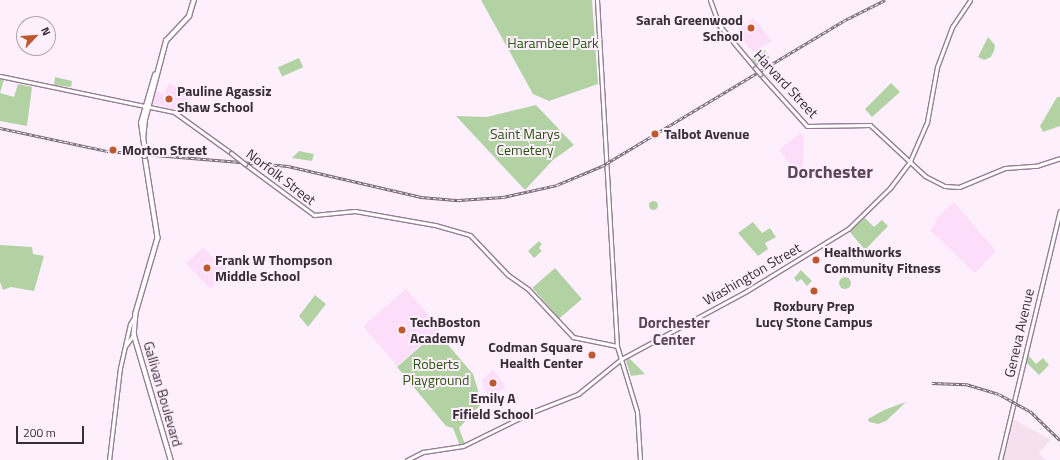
<!DOCTYPE html>
<html>
<head>
<meta charset="utf-8">
<style>
	body { margin:0 }
	#map { position:relative; width:1060px; height:460px; overflow:hidden; background:#feeffd; font-family:"Titillium Web",sans-serif }
	div>[style] { position:absolute }
	.commercial>* { inset:0; background:#f4e0ef }
	.built>* { inset:0; background:#fddefa; transform-origin:0 0 }
	.green>* { inset:0; background:#b2d2a4; transform-origin:0 0 }
	.round { border-radius:50% }
	.roads { filter:drop-shadow(1px 0 #957f93) drop-shadow(-1px 0 #957f93) drop-shadow(0 1px #957f93) drop-shadow(0 -1px #957f93) }
	.secondary>* { height:3px; margin:-1.5px; padding:0 1.5px; transform-origin:1.5px; border-radius:1.5px; background:#fff }
	.trunk>* { height:3.5px; margin:-1.75px; padding:0 1.75px; transform-origin:1.75px; border-radius:1.75px; background:#fff }
	.rail>* { height:2.5px; margin-top:-1.25px; transform-origin:0; background:repeating-linear-gradient(90deg,#feeffd 0 3px,#716770 0 6px); box-sizing:border-box; border-block:1px solid #716770 }
	.bridges { filter:drop-shadow(1px 0 #957f93) drop-shadow(-1px 0 #957f93) drop-shadow(0 1px #957f93) drop-shadow(0 -1px #957f93) }
	.secondary-bridge>* { height:3px; margin:-1.5px; padding:0 1.5px; transform-origin:1.5px; border-radius:1.5px; background:#fff }
	.trunk-bridge>* { height:3.5px; margin:-1.75px; padding:0 1.75px; transform-origin:1.75px; border-radius:1.75px; background:#fff }
	.dots>* { width:11px; height:11px; translate:-50% -50%; box-sizing:border-box; border:2px solid #feeffd; border-radius:50% }
	span { translate:-50% -50%; white-space:nowrap; text-align:center; line-height:1.15; -webkit-text-stroke:4px #feeffd; paint-order:stroke }
	.poi-label { font-size:14px; color:#372e36; font-weight:700 }
	.right { translate:-100% -50%; text-align:right }
	.left { translate:0 -50%; text-align:left }
	.park-label { font-size:14px; color:#2a5511 }
	.street-label { font-size:14px; color:#372e36 }
	.neighbourhood-label { font-size:15px; color:#5a4658; font-weight:700 }
	.district-label { font-size:18px; color:#5a4658; font-weight:700 }
	.north { position:absolute; left:16px; top:16px; width:40px; height:40px; box-sizing:border-box; background:#feeffd; border:1px solid #aea2ad; border-radius:50%; rotate:65deg; font-size:11px; font-weight:700; line-height:16px; text-align:center; color:#372e36 }
	.north::after { content:''; display:block; margin:auto; width:14px; height:18px; background:#bf582c; clip-path:polygon(50% 0,100% 100%,50% 72%,0 100%) }
	.scale { position:absolute; left:16px; top:426px; width:68px; height:18px; box-sizing:border-box; border:2px solid #372e36; border-top:0; padding-left:5px; font-size:12px; line-height:14px; white-space:nowrap; color:#372e36; -webkit-text-stroke:3px #feeffd; paint-order:stroke }
</style>
</head>
<body>
<div id="map">
	<div class="commercial">
		<div style="clip-path:polygon(1013px 419px,1051px 440px,1039px 453px,1046px 460px,1002px 460px)"></div>
	</div>
	<div class="built">
		<div style="clip-path:polygon(753px 18px,772px 41px,753px 52px,743px 41px,738px 44px,732px 36px)"></div>
		<div style="clip-path:polygon(169px 83px,191px 95px,174px 109px,153px 104px,156px 91px,164px 94px)"></div>
		<div style="clip-path:polygon(800px 133px,804px 135px,803px 172px,799px 175px,779px 150px)"></div>
		<div style="clip-path:polygon(954px 202px,996px 251px,975px 273px,930px 230px,936px 223px,934px 221px)"></div>
		<div style="left:203px;top:247px;width:35px;height:24px;rotate:46deg"></div>
		<div style="left:406px;top:289px;width:52px;height:57px;rotate:49deg"></div>
		<div style="clip-path:polygon(493px 370px,506px 387px,488px 400px,482px 380px)"></div>
	</div>
	<div class="green">
		<div style="clip-path:polygon(481px 0,592px 0,598px 84px,549px 101px,533px 94px)"></div>
		<div style="clip-path:polygon(988px 37px,995px 45px,994px 51px,991px 57px,984px 60px,978px 57px)"></div>
		<div style="left:765px;top:50px;width:9px;height:16px;rotate:58deg"></div>
		<div style="left:299px;top:58px;width:10px;height:23px;rotate:66deg"></div>
		<div style="clip-path:polygon(55px 77px,72px 81px,71px 87px,54px 85px)"></div>
		<div style="clip-path:polygon(0 79px,4px 80px,0 93px,14px 97px,18px 84px,32px 87px,27px 126px,0 121px)"></div>
		<div style="clip-path:polygon(891px 83px,900px 92px,872px 117px,865px 109px)"></div>
		<div style="clip-path:polygon(1057px 97px,1060px 97px,1060px 126px,1043px 132px,1040px 126px)"></div>
		<div style="clip-path:polygon(536px 105px,574px 145px,553px 160px,525px 190px,456px 116px,487px 117px)"></div>
		<div style="clip-path:polygon(299px 151px,314px 154px,312px 161px,292px 158px)"></div>
		<div class="round" style="left:648.5px;top:200.5px;width:9px;height:9px"></div>
		<div style="clip-path:polygon(865px 218px,874px 227px,882px 220px,888px 226px,865px 250px,849px 231px)"></div>
		<div style="clip-path:polygon(753px 222px,762px 233px,770px 228px,776px 237px,765px 243px,768px 249px,758px 256px,738px 233px)"></div>
		<div style="clip-path:polygon(539px 241px,542px 244px,539px 248px,542px 251px,534px 258px,528px 251px)"></div>
		<div style="clip-path:polygon(0 245px,32px 247px,33px 254px,44px 256px,34px 291px,11px 287px,3px 290px,0 282px)"></div>
		<div style="left:555px;top:268px;width:41px;height:30px;rotate:49deg"></div>
		<div style="clip-path:polygon(801px 270px,812px 281px,807px 286px,801px 279px,797px 282px,794px 278px)"></div>
		<div class="round" style="left:839px;top:277px;width:12px;height:12px"></div>
		<div style="clip-path:polygon(315px 295px,326px 304px,308px 327px,299px 316px)"></div>
		<div style="clip-path:polygon(437px 332px,473px 374px,482px 403px,459px 428px,465px 444px,460px 446px,453px 428px,446px 426px,397px 367px)"></div>
		<div style="clip-path:polygon(1028px 355px,1036px 364px,1043px 358px,1049px 365px,1039px 375px,1026px 362px)"></div>
		<div style="clip-path:polygon(629px 358px,645px 374px,631px 376px,626px 361px)"></div>
		<div style="clip-path:polygon(906px 402px,886px 421px,878px 424px,869px 422px,868px 419px,884px 410px)"></div>
	</div>
	<div class="roads">
		<div class="secondary">
			<div style="left:597px;top:0;width:347px;rotate:86.7deg"></div>
			<div style="left:617px;top:346px;width:69px;rotate:73.1deg"></div>
			<div style="left:637px;top:412px;width:48px;rotate:86.4deg"></div>
			<div style="left:710px;top:0;width:27px;rotate:70deg"></div>
			<div style="left:719px;top:25px;width:56px;rotate:50.1deg"></div>
			<div style="left:760px;top:74px;width:70px;rotate:47.9deg"></div>
			<div style="left:807px;top:126px;width:63px;rotate:-0.9deg"></div>
			<div style="left:870px;top:125px;width:75px;rotate:42.8deg"></div>
			<div style="left:925px;top:176px;width:22px;rotate:27deg"></div>
			<div style="left:945px;top:186px;width:14px;rotate:4deg"></div>
			<div style="left:959px;top:187px;width:50px;rotate:-22.4deg"></div>
			<div style="left:1005px;top:168px;width:31px;rotate:-4deg"></div>
			<div style="left:1036px;top:166px;width:25px;rotate:-18deg"></div>
			<div style="left:0;top:76px;width:178px;rotate:11.7deg"></div>
			<div style="left:174px;top:112px;width:70px;rotate:35.7deg"></div>
			<div style="left:245px;top:164px;width:86px;rotate:36.5deg"></div>
			<div style="left:314px;top:215px;width:41px;rotate:-5.6deg"></div>
			<div style="left:355px;top:211px;width:81px;rotate:9.9deg"></div>
			<div style="left:435px;top:225px;width:36px;rotate:16deg"></div>
			<div style="left:470px;top:235px;width:55px;rotate:46.5deg"></div>
			<div style="left:508px;top:275px;width:24px;rotate:35deg"></div>
			<div style="left:528px;top:289px;width:66px;rotate:46.8deg"></div>
			<div style="left:573px;top:337px;width:45px;rotate:11.6deg"></div>
			<div style="left:126px;top:345px;width:14px;rotate:-54deg"></div>
			<div style="left:109px;top:460px;width:93px;rotate:-83.2deg"></div>
			<div style="left:120px;top:368px;width:45px;rotate:-77.2deg"></div>
			<div style="left:130px;top:324px;width:9px;rotate:-58deg"></div>
			<div style="left:407px;top:460px;width:18px;rotate:-27deg"></div>
			<div style="left:423px;top:452px;width:40px;rotate:-8.5deg"></div>
			<div style="left:463px;top:446px;width:77px;rotate:-26.2deg"></div>
			<div style="left:532px;top:412px;width:49px;rotate:-21.4deg"></div>
			<div style="left:578px;top:394px;width:55px;rotate:-39.1deg"></div>
			<div style="left:621px;top:359px;width:141px;rotate:-28.4deg"></div>
			<div style="left:745px;top:292px;width:121px;rotate:-31.5deg"></div>
			<div style="left:848px;top:229px;width:59px;rotate:-44.3deg"></div>
			<div style="left:890px;top:188px;width:34px;rotate:-53deg"></div>
			<div style="left:910px;top:161px;width:43px;rotate:-66.4deg"></div>
			<div style="left:927px;top:122px;width:56px;rotate:-79.7deg"></div>
			<div style="left:937px;top:67px;width:43px;rotate:-69.4deg"></div>
			<div style="left:952px;top:27px;width:32px;rotate:-56deg"></div>
			<div style="left:1000px;top:460px;width:256px;rotate:-76.5deg"></div>
		</div>
		<div class="trunk">
			<div style="left:143px;top:139px;width:19px;rotate:-84deg"></div>
			<div style="left:145px;top:120px;width:82px;rotate:-75.1deg"></div>
			<div style="left:166px;top:41px;width:34px;rotate:-47deg"></div>
			<div style="left:189px;top:16px;width:17px;rotate:-73deg"></div>
			<div style="left:145px;top:151px;width:28px;rotate:-98deg"></div>
			<div style="left:141px;top:123px;width:50px;rotate:-73.7deg"></div>
			<div style="left:145px;top:156px;width:83px;rotate:81deg"></div>
			<div style="left:158px;top:238px;width:78px;rotate:106.3deg"></div>
			<div style="left:136px;top:313px;width:21px;rotate:95deg"></div>
			<div style="left:134px;top:334px;width:131px;rotate:73.6deg"></div>
		</div>
	</div>
	<div class="rail">
		<div style="left:0;top:128px;width:109px;rotate:12.1deg"></div>
		<div style="left:107px;top:151px;width:182px;rotate:4.7deg"></div>
		<div style="left:288px;top:166px;width:137px;rotate:13.1deg"></div>
		<div style="left:421px;top:197px;width:38px;rotate:5deg"></div>
		<div style="left:459px;top:200px;width:44px;rotate:-3.9deg"></div>
		<div style="left:503px;top:197px;width:55px;rotate:-12.5deg"></div>
		<div style="left:557px;top:185px;width:49px;rotate:-22.9deg"></div>
		<div style="left:602px;top:166px;width:281px;rotate:-31deg"></div>
		<div style="left:843px;top:21px;width:47px;rotate:-26.6deg"></div>
		<div style="left:932px;top:383px;width:34px;rotate:2deg"></div>
		<div style="left:966px;top:384px;width:34px;rotate:17deg"></div>
		<div style="left:999px;top:394px;width:35px;rotate:29deg"></div>
		<div style="left:1030px;top:411px;width:42px;rotate:44deg"></div>
	</div>
	<div class="bridges">
		<div class="secondary-bridge">
			<div style="left:755px;top:68px;width:8px;rotate:50deg"></div>
			<div style="left:231px;top:153px;width:18px;rotate:38deg"></div>
		</div>
		<div class="trunk-bridge">
			<div style="left:145px;top:151px;width:5px;rotate:90deg"></div>
		</div>
	</div>
	<div class="dots">
		<div style="left:751px;top:28px;background:#bf582c"></div>
		<div style="left:169px;top:99px;background:#bf582c"></div>
		<div style="left:655px;top:134px;background:#bf582c"></div>
		<div style="left:113px;top:150px;background:#bf582c"></div>
		<div style="left:816px;top:260px;background:#bf582c"></div>
		<div style="left:207px;top:268px;background:#bf582c"></div>
		<div style="left:814px;top:291px;background:#bf582c"></div>
		<div style="left:402px;top:330px;background:#bf582c"></div>
		<div style="left:592px;top:355px;background:#bf582c"></div>
		<div style="left:493px;top:383px;background:#bf582c"></div>
	</div>
	<div class="poi-label">
		<span class="right" style="left:743px;top:28px">Sarah Greenwood<br>School</span>
		<span class="left" style="left:177px;top:99px">Pauline Agassiz<br>Shaw School</span>
		<span class="left" style="left:664px;top:134px">Talbot Avenue</span>
		<span class="left" style="left:122px;top:150px">Morton Street</span>
		<span class="left" style="left:824px;top:260px">Healthworks<br>Community Fitness</span>
		<span class="left" style="left:215px;top:268px">Frank W Thompson<br>Middle School</span>
		<span style="left:814px;top:314px">Roxbury Prep<br>Lucy Stone Campus</span>
		<span class="left" style="left:410px;top:330px">TechBoston<br>Academy</span>
		<span class="right" style="left:583px;top:355px">Codman Square<br>Health Center</span>
		<span style="left:493px;top:406px">Emily A<br>Fifield School</span>
	</div>
	<div class="park-label">
		<span style="left:553px;top:43px">Harambee Park</span>
		<span style="left:525px;top:142px">Saint Marys<br>Cemetery</span>
		<span style="left:436px;top:372px">Roberts<br>Playground</span>
	</div>
	<div class="street-label">
		<span style="left:786px;top:84px;rotate:47deg">Harvard Street</span>
		<span style="left:281px;top:177px;rotate:37deg">Norfolk Street</span>
		<span style="left:752px;top:274px;rotate:-30deg">Washington Street</span>
		<span style="left:1019px;top:333px;rotate:-77deg">Geneva Avenue</span>
		<span style="left:163px;top:394px;rotate:74deg">Gallivan Boulevard</span>
	</div>
	<div class="neighbourhood-label">
		<span style="left:674px;top:331px">Dorchester<br>Center</span>
	</div>
	<div class="district-label">
		<span style="left:830px;top:172px">Dorchester</span>
	</div>
	<div class="north">N</div>
	<div class="scale">200 m</div>
</div>
</body>
</html>
